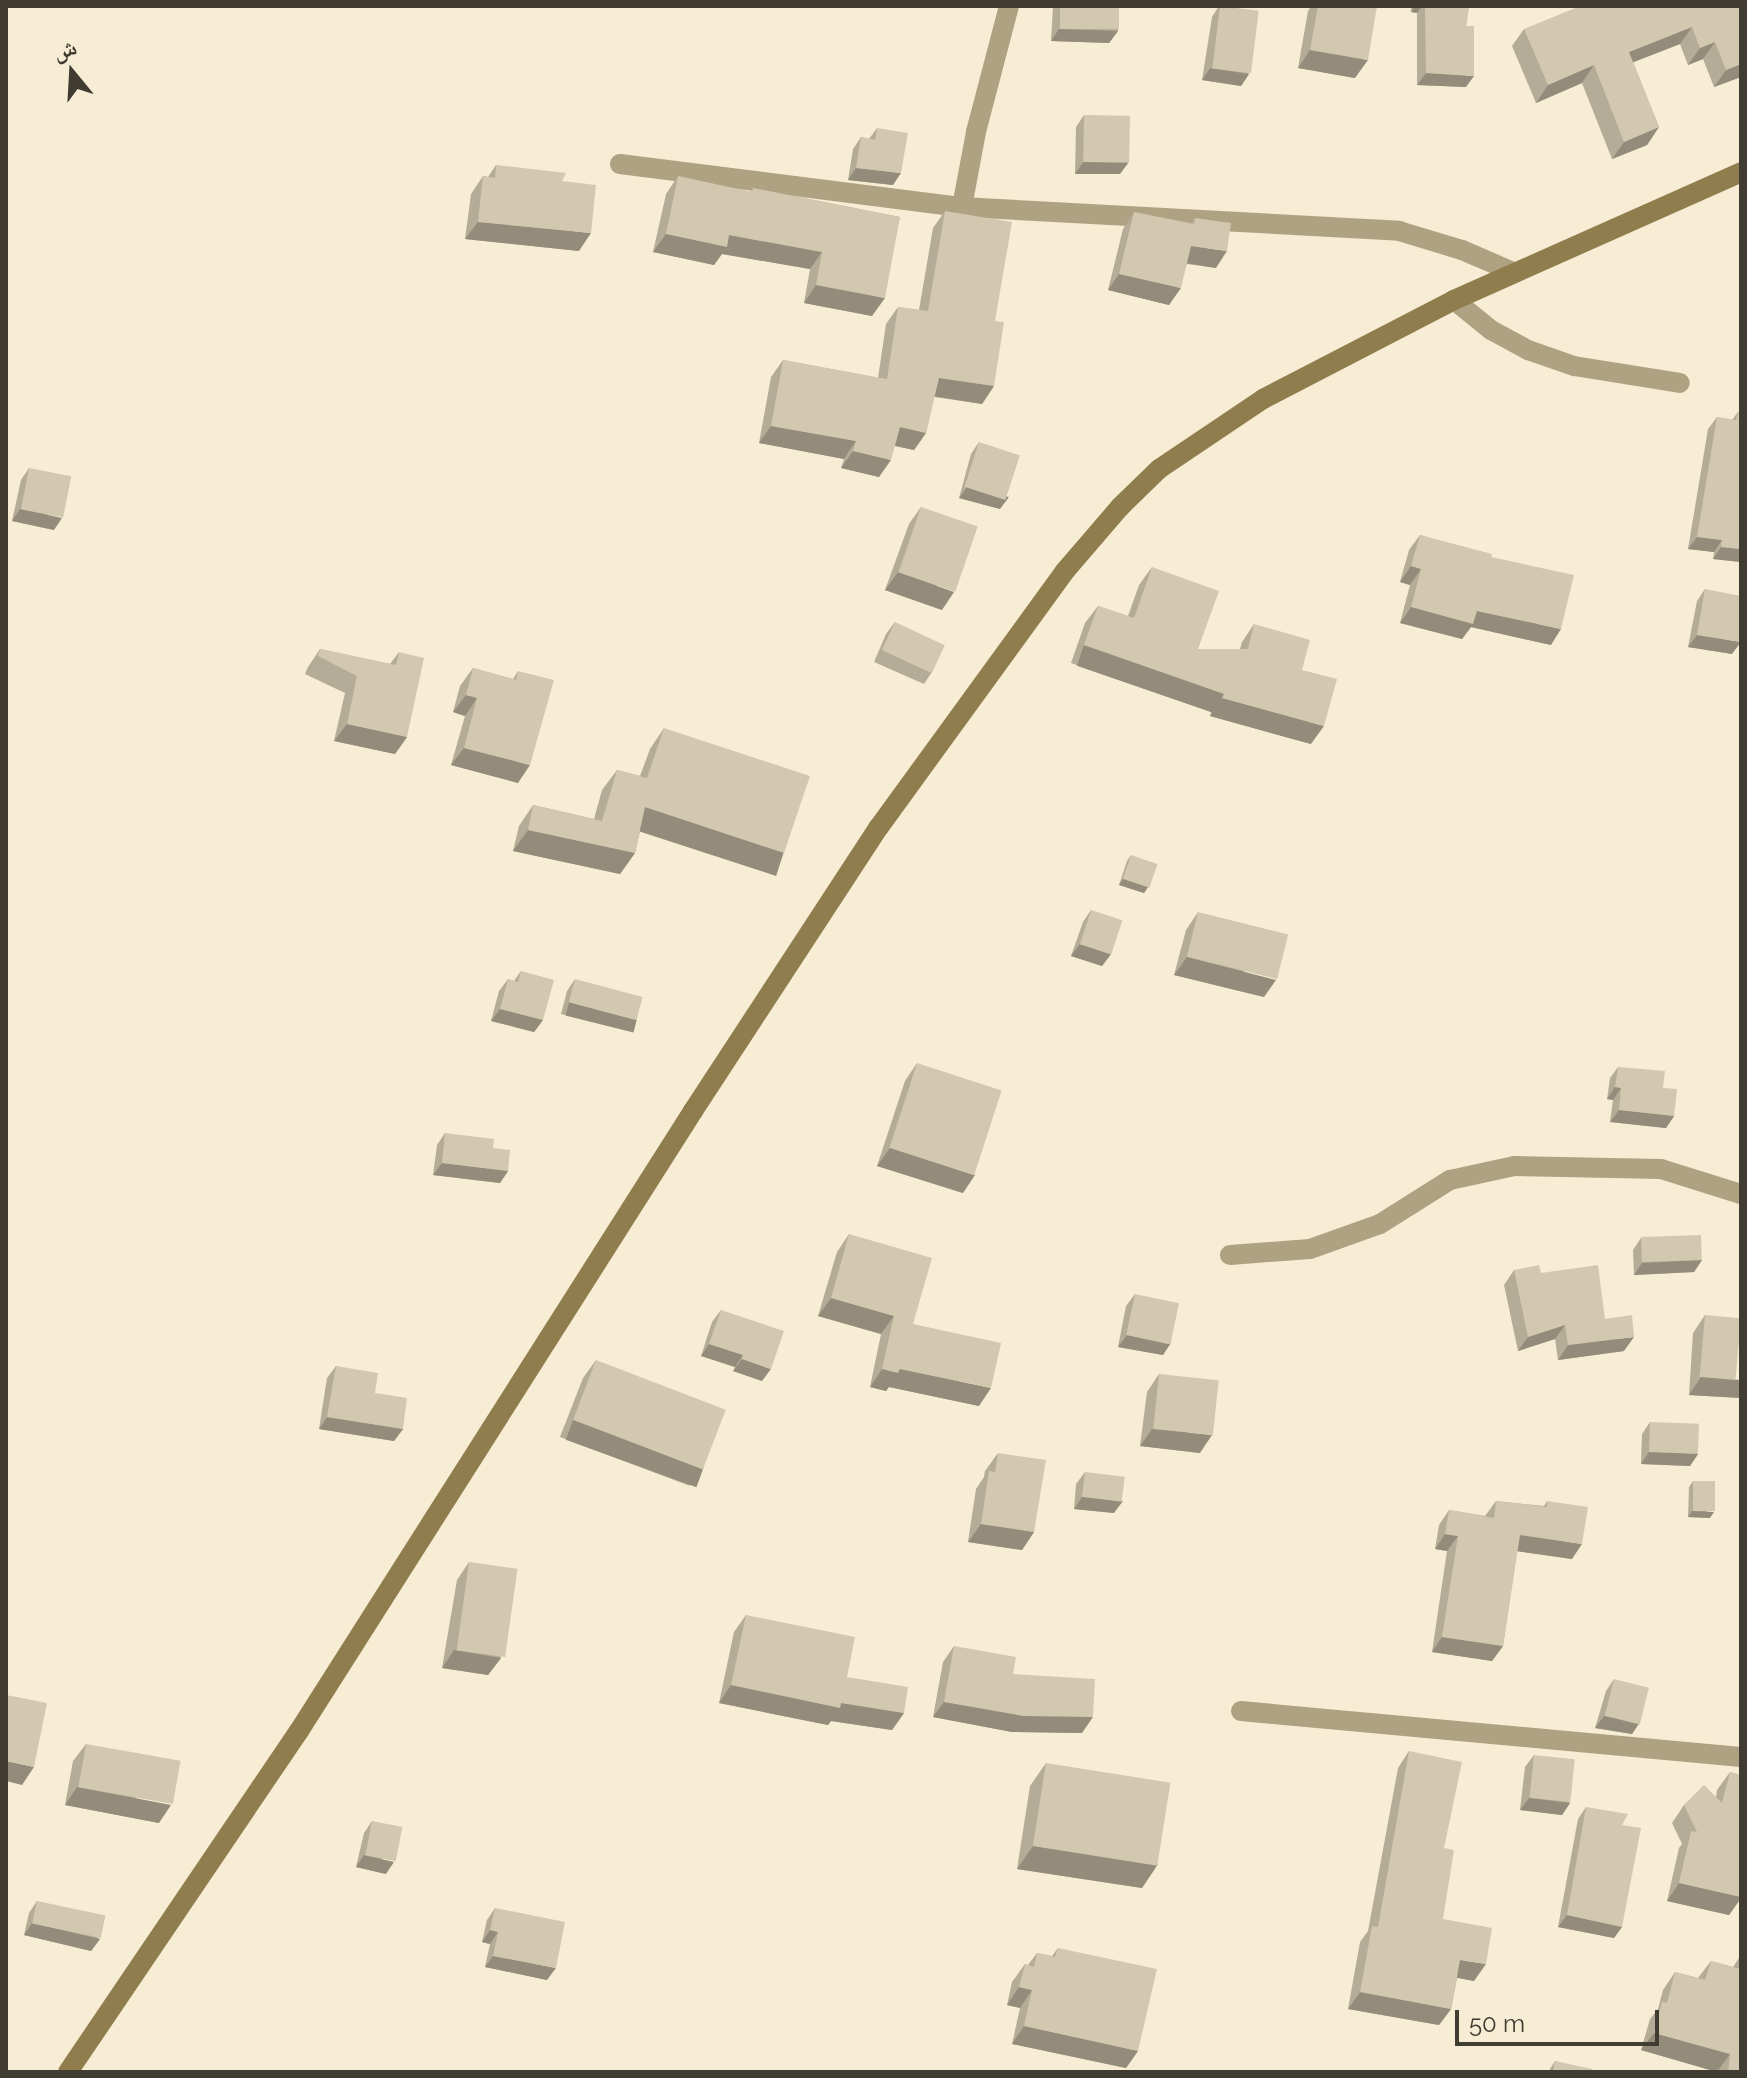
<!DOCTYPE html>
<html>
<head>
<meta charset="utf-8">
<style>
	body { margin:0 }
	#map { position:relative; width:1747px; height:2078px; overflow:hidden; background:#f7edd4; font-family:Raleway,"Noto Naskh Arabic",sans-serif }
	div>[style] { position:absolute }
	.street>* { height:20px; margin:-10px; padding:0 10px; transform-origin:10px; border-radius:10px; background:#aea283 }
	.secondary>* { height:20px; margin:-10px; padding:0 10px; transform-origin:10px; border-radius:10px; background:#907d4e }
	.wall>* { inset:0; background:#b5ac97 }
	.shaded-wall>* { inset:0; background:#938c7b; transform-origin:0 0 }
	.building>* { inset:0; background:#d2c8b0; transform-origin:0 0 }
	span { translate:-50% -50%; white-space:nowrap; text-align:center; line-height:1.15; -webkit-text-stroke:6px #f7edd4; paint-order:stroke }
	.frame { position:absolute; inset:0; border:8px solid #403c32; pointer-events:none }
	.north { position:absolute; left:32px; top:32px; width:80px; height:80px; -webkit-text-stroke:6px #f7edd4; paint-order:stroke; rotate:342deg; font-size:22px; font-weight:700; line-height:32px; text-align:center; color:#403c32 }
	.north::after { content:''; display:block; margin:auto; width:28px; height:36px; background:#403c32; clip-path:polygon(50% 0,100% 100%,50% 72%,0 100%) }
	.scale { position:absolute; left:1455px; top:2010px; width:204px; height:36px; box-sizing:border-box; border:4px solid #403c32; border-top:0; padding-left:10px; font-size:24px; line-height:28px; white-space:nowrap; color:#403c32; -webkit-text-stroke:6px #f7edd4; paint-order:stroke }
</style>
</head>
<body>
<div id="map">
	<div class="street">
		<div style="left:1009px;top:6px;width:130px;rotate:104.7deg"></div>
		<div style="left:976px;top:132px;width:76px;rotate:100.6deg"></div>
		<div style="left:962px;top:207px;width:438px;rotate:3.1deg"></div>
		<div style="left:1399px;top:231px;width:66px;rotate:16.8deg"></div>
		<div style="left:1462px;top:250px;width:56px;rotate:23.3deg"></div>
		<div style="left:620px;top:164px;width:345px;rotate:7.2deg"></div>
		<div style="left:1454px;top:300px;width:48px;rotate:39deg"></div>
		<div style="left:1491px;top:330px;width:42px;rotate:28.4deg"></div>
		<div style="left:1528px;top:350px;width:49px;rotate:19.2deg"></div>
		<div style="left:1574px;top:366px;width:107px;rotate:9.1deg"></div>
		<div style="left:1230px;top:1255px;width:80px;rotate:-4.3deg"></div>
		<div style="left:1310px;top:1249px;width:74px;rotate:-19.7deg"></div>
		<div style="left:1380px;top:1224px;width:83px;rotate:-32.2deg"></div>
		<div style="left:1450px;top:1180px;width:66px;rotate:-12.3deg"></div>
		<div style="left:1514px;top:1166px;width:147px;rotate:1.2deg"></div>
		<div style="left:1661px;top:1169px;width:84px;rotate:17.4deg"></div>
		<div style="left:1241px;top:1711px;width:502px;rotate:5.26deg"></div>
	</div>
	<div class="secondary">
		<div style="left:68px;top:2072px;width:412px;rotate:-55.9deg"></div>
		<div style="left:299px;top:1731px;width:735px;rotate:-57.56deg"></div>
		<div style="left:693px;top:1111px;width:339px;rotate:-56.8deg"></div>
		<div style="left:879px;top:827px;width:316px;rotate:-54deg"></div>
		<div style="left:1065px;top:571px;width:84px;rotate:-49.3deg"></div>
		<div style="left:1120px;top:507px;width:54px;rotate:-44.3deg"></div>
		<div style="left:1159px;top:469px;width:125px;rotate:-33.9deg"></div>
		<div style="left:1263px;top:399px;width:215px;rotate:-27.4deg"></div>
		<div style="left:1454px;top:300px;width:314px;rotate:-24deg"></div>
	</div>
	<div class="wall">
		<div style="clip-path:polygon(1053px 6px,1119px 6px,1118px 31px,1109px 43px,1051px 41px)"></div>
		<div style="clip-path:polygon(1219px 6px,1249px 74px,1241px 86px,1202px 80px,1212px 17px)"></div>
		<div style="clip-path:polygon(1311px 6px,1377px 6px,1355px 78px,1298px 68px,1308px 11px)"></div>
		<div style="clip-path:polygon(1411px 6px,1469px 6px,1466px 26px,1466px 87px,1417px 85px,1417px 13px,1411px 12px)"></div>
		<div style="clip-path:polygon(1738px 6px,1741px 77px,1714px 87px,1703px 59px,1688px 65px,1680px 44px,1633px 62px,1659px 127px,1647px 145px,1612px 159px,1582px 83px,1536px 103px,1512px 46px,1524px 29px)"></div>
		<div style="clip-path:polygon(1084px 115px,1120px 174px,1075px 174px,1076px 127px)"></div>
		<div style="clip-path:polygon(877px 128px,893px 185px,848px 180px,853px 149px,861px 137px,869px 139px)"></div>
		<div style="clip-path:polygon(496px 165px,562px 181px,579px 251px,465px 239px,471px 194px,483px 176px,488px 177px)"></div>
		<div style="clip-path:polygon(678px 176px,751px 192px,753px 188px,900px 217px,872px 316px,804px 303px,810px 269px,722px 254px,714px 265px,653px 252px,666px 194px)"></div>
		<div style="clip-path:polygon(945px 211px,995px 321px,994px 386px,982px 404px,934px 397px,926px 433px,914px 450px,894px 446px,879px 477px,841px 468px,844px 459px,759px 443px,771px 377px,783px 360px,878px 378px,886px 324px,898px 307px,919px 310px,933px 228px)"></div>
		<div style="clip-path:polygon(1134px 212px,1191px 223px,1195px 218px,1216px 268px,1187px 264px,1169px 305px,1108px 290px,1123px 229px)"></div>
		<div style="clip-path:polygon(1738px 412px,1741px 562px,1713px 559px,1714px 552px,1688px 549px,1708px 429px,1717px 417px,1732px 420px)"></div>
		<div style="clip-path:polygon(979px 442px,1000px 509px,959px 498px,971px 454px)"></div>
		<div style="clip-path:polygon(29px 468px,54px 530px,12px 521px,21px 480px)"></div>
		<div style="clip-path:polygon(921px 507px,942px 610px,885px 590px,909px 524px)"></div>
		<div style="clip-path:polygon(1420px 535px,1491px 557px,1551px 645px,1471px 627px,1462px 639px,1400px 623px,1410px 585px,1400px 582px,1409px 550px)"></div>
		<div style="clip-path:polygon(1152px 567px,1198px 649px,1240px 649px,1242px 642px,1254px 624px,1302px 670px,1311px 744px,1210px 716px,1211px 712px,1071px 663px,1085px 623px,1098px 606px,1128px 616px,1139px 585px)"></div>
		<div style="clip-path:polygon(1705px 589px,1732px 654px,1688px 647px,1697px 601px)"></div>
		<div style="clip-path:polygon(895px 622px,932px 672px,924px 684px,874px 662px,886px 634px)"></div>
		<div style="clip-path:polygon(320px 649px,390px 664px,399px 652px,407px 737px,395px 754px,334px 741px,345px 693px,305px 674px,308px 667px)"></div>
		<div style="clip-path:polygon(473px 668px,513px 679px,518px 671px,518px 783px,451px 765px,465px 716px,453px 712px,460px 686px)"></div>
		<div style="clip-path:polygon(664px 728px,770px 873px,640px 831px,635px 853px,620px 874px,513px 851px,519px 826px,533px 805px,594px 819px,602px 790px,617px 770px,640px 776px,650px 749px)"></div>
		<div style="clip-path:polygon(1131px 855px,1148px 887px,1144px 893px,1119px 885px,1127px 861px)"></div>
		<div style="clip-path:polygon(1091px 910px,1111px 954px,1102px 966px,1071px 956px,1083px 922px)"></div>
		<div style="clip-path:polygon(1198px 912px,1264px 997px,1174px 975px,1186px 930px)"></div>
		<div style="clip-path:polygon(521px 971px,543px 1020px,534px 1032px,491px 1021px,499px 991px,508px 979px,514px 981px)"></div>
		<div style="clip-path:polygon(575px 979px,629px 1031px,561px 1014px,567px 991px)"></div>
		<div style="clip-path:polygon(917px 1063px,963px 1193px,877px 1166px,905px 1081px)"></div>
		<div style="clip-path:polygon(1618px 1067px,1663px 1088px,1674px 1116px,1666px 1128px,1610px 1122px,1613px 1100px,1607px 1099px,1610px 1078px)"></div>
		<div style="clip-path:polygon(445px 1133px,493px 1148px,508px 1171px,500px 1183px,433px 1175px,437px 1145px)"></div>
		<div style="clip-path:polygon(849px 1234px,913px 1324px,979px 1406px,889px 1387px,886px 1391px,870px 1387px,881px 1334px,818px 1316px,837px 1252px)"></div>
		<div style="clip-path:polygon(1641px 1238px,1702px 1260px,1694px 1272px,1634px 1275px,1633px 1250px)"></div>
		<div style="clip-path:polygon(1514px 1270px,1541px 1273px,1605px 1319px,1624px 1351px,1558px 1360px,1555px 1339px,1518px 1351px,1504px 1285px)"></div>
		<div style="clip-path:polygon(1135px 1294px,1163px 1355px,1118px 1347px,1126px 1306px)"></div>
		<div style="clip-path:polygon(721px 1310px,762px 1381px,733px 1371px,735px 1367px,701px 1356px,712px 1322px)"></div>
		<div style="clip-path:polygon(1705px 1315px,1741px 1398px,1689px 1395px,1693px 1333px)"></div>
		<div style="clip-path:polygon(596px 1360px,690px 1486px,560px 1437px,583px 1378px)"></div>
		<div style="clip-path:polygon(336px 1366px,375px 1393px,403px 1429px,394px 1441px,319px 1429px,327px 1378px)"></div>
		<div style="clip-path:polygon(1159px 1374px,1200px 1453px,1140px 1446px,1147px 1392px)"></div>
		<div style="clip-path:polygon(1650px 1422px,1698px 1454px,1690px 1466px,1641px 1464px,1642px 1434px)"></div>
		<div style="clip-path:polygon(998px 1453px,1034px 1532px,1022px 1550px,968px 1542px,976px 1489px,984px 1477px,985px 1471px)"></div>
		<div style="clip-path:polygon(1085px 1472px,1114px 1513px,1074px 1509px,1076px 1484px)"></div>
		<div style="clip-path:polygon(1693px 1481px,1710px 1518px,1688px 1517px,1689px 1487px)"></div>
		<div style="clip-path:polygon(1496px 1501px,1544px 1506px,1547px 1501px,1572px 1559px,1517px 1551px,1503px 1646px,1492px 1661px,1432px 1652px,1447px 1551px,1435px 1549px,1439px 1525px,1449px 1510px,1485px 1516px)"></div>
		<div style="clip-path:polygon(469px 1562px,501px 1658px,488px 1675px,442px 1668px,457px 1580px)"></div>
		<div style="clip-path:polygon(746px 1615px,904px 1713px,892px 1730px,831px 1721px,828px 1725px,719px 1703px,734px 1632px)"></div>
		<div style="clip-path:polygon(954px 1646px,1013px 1674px,1082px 1733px,1012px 1732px,933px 1717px,943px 1662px)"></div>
		<div style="clip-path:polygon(1614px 1679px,1640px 1722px,1632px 1734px,1595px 1728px,1606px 1691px)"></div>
		<div style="clip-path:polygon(86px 1744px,159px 1823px,65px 1805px,73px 1761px)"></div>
		<div style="clip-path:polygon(1409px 1751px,1444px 1848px,1443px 1919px,1474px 1981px,1457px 1978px,1451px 2009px,1439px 2025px,1348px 2009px,1360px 1942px,1368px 1931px,1398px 1768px)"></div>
		<div style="clip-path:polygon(1534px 1755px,1570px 1803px,1562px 1815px,1520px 1810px,1525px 1767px)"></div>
		<div style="clip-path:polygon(1046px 1763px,1158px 1864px,1142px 1888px,1017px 1869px,1030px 1786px)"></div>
		<div style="clip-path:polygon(1730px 1772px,1741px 1775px,1741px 1898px,1729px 1915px,1667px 1901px,1679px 1848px,1682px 1844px,1672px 1823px,1684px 1805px,1716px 1797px,1717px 1790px)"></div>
		<div style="clip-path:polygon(1586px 1807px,1622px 1825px,1622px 1927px,1614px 1938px,1558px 1927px,1578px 1819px)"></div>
		<div style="clip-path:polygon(372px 1821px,386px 1874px,356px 1867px,364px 1833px)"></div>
		<div style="clip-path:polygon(37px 1901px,100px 1939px,91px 1951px,24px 1935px,29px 1913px)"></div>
		<div style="clip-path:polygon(495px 1908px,547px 1980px,485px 1967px,490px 1944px,482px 1942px,487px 1920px)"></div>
		<div style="clip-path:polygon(1058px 1948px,1138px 2051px,1126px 2068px,1012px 2044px,1020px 2008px,1007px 2005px,1012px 1982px,1025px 1964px,1028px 1965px,1037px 1953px,1052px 1956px)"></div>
		<div style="clip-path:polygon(1741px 1955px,1741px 2072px,1717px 2072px,1641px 2050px,1650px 2019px,1658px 2009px,1663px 1990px,1675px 1972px,1698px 1978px,1711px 1961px,1733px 1967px)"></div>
		<div style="clip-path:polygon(1555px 2061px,1592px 2072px,1548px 2072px)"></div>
	</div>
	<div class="shaded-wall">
		<div style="clip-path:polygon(1415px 6px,1422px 6px,1417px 13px,1411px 12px)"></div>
		<div style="clip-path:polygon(1692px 27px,1680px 44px,1616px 69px,1629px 52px)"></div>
		<div style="clip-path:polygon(1059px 29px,1118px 31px,1109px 43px,1051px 41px)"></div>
		<div style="clip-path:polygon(1715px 42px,1703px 59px,1688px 65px,1700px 48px)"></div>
		<div style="clip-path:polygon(1310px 50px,1368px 60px,1355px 78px,1298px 68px)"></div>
		<div style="clip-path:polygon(1741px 64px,1741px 77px,1714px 87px,1726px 70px)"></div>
		<div style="clip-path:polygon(1594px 65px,1582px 83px,1536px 103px,1548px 85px)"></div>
		<div style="clip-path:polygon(1210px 68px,1249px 74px,1241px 86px,1202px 80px)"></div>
		<div style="clip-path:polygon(1426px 73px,1474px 76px,1466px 87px,1417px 85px)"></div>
		<div style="clip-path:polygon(1659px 127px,1647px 145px,1612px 159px,1624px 142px)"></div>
		<div style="clip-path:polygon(1083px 162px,1129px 162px,1120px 174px,1075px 174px)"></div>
		<div style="clip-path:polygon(856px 168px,901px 173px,893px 185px,848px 180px)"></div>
		<div style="clip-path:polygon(478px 222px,591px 233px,579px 251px,465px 239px)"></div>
		<div style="clip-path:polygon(666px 234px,729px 235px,822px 252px,810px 269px,722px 254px,714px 265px,653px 252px)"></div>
		<div style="clip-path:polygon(1191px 246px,1227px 251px,1216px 268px,1179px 262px)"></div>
		<div style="clip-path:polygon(1119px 274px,1181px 288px,1169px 305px,1108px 290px)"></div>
		<div style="clip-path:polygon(816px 285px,885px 298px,872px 316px,804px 303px)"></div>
		<div style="clip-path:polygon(939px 378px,994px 386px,982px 404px,927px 395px)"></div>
		<div style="clip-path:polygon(771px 426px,856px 441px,844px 459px,759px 443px)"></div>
		<div style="clip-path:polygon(900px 427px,926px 433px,914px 450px,888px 444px)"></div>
		<div style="clip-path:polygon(853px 451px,891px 460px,879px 477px,841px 468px)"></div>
		<div style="clip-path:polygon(967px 487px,1009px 497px,1000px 509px,959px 498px)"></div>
		<div style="clip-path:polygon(20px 509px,62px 518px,54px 530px,12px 521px)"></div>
		<div style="clip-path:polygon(1697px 537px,1722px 540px,1714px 552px,1688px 549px)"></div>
		<div style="clip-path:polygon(1721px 547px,1741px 549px,1741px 562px,1713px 559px)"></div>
		<div style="clip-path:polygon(1411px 566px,1421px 569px,1410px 585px,1400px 582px)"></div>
		<div style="clip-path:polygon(898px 572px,954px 592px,942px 610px,885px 590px)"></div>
		<div style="clip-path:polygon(1411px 607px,1477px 611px,1561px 629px,1551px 645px,1471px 627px,1462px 639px,1400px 623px)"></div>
		<div style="clip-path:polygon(1697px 635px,1741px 642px,1732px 654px,1688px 647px)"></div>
		<div style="left:1084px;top:645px;width:148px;height:22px;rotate:19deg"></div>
		<div style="clip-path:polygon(466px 695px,477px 698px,465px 716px,453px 712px)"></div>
		<div style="clip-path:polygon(1222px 698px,1324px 726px,1311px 744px,1210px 716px)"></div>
		<div style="clip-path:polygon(347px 724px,407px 737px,395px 754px,334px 741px)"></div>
		<div style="clip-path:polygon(464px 748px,530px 765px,518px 783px,451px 765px)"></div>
		<div style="left:645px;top:807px;width:146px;height:25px;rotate:18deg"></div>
		<div style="clip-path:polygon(528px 830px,635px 853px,620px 874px,513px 851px)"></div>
		<div style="clip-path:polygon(1123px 879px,1148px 887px,1144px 893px,1119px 885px)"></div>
		<div style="clip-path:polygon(1080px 944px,1111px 954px,1102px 966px,1071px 956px)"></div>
		<div style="clip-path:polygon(1187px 957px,1276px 980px,1264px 997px,1174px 975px)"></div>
		<div style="left:569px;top:1002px;width:70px;height:14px;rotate:14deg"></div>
		<div style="clip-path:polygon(500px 1009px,543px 1020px,534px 1032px,491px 1021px)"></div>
		<div style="clip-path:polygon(1615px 1087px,1621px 1088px,1613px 1100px,1607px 1099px)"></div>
		<div style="clip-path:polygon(1619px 1110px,1674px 1116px,1666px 1128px,1610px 1122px)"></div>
		<div style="clip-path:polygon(890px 1148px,975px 1175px,963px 1193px,877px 1166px)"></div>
		<div style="clip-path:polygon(442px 1163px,508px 1171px,500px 1183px,433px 1175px)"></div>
		<div style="clip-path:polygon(1702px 1260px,1694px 1272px,1634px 1275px,1642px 1263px)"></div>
		<div style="clip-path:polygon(831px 1298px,894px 1316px,881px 1334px,818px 1316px)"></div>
		<div style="clip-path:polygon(1565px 1325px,1555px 1339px,1518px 1351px,1528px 1337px)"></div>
		<div style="clip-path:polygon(1127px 1335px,1171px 1343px,1163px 1355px,1118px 1347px)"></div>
		<div style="clip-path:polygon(1634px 1337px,1624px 1351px,1558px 1360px,1568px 1345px)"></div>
		<div style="clip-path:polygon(709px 1344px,743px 1355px,735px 1367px,701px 1356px)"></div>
		<div style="clip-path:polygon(742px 1359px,771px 1369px,762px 1381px,733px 1371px)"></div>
		<div style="clip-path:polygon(882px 1369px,900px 1369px,991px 1388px,979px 1406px,889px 1387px,886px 1391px,870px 1387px)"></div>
		<div style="clip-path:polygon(1701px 1377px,1741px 1380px,1741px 1398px,1689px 1395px)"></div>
		<div style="clip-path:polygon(327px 1417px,403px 1429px,394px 1441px,319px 1429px)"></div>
		<div style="left:573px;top:1420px;width:139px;height:21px;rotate:20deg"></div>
		<div style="clip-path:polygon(1152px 1429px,1212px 1435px,1200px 1453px,1140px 1446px)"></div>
		<div style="clip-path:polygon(1649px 1452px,1698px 1454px,1690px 1466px,1641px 1464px)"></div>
		<div style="clip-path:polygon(1082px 1497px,1123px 1501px,1114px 1513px,1074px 1509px)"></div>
		<div style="clip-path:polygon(1692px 1511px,1714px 1512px,1710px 1518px,1688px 1517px)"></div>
		<div style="clip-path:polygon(981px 1524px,1034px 1532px,1022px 1550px,968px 1542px)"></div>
		<div style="clip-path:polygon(1445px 1534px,1458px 1536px,1447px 1551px,1435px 1549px)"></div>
		<div style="clip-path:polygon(1520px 1535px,1582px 1544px,1572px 1559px,1509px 1550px)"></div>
		<div style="clip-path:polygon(1442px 1637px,1503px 1646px,1492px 1661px,1432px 1652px)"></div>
		<div style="clip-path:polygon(454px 1650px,501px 1658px,488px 1675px,442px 1668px)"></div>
		<div style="clip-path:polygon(731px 1685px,904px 1713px,892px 1730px,831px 1721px,828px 1725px,719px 1703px)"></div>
		<div style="clip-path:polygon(944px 1702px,1093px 1717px,1082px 1733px,1012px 1732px,933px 1717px)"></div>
		<div style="clip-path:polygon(1604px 1716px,1640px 1722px,1632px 1734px,1595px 1728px)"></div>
		<div style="clip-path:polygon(6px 1761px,34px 1767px,22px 1785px,6px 1781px)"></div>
		<div style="clip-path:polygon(77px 1787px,171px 1805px,159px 1823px,65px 1805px)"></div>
		<div style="clip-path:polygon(1529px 1798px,1570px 1803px,1562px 1815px,1520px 1810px)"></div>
		<div style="clip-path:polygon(1033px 1846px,1158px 1864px,1142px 1888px,1017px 1869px)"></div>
		<div style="clip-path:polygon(364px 1855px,394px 1862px,386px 1874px,356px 1867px)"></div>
		<div style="clip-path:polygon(1679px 1883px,1741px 1897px,1741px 1898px,1729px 1915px,1667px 1901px)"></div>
		<div style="clip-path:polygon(1567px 1915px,1622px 1927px,1614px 1938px,1558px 1927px)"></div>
		<div style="clip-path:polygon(32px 1923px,100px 1939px,91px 1951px,24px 1935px)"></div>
		<div style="clip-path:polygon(490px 1930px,498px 1932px,490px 1944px,482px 1942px)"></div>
		<div style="clip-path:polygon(493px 1956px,556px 1968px,547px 1980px,485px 1967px)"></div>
		<div style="clip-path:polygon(1460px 1960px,1486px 1964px,1474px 1981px,1449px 1976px)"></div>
		<div style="clip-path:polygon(1019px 1987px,1032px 1990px,1020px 2008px,1007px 2005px)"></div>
		<div style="clip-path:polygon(1360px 1992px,1451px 2009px,1439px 2025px,1348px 2009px)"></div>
		<div style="clip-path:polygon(1024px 2026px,1138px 2051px,1126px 2068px,1012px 2044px)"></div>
		<div style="clip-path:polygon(1654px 2033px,1730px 2054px,1717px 2072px,1641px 2050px)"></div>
	</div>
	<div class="building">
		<div style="left:1060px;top:6px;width:59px;height:23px"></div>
		<div style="left:1220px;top:6px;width:39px;height:63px;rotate:7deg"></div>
		<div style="clip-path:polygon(1318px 6px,1377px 6px,1368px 60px,1310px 50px)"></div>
		<div style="clip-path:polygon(1425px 6px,1469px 6px,1466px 26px,1474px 26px,1474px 76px,1426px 73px)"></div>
		<div style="clip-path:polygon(1580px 6px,1738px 6px,1741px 12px,1741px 64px,1726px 70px,1715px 42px,1700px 48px,1692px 27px,1629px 52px,1659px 127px,1624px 142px,1594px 65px,1548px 85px,1524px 29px)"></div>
		<div style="left:1084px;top:115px;width:46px;height:47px;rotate:1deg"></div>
		<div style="clip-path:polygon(877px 128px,908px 133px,901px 173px,856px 168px,861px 137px,875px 140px)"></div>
		<div style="clip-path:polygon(496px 165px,566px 173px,562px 181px,596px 185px,591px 233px,478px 222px,483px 176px,495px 178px)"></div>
		<div style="clip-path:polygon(678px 176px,752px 192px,753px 188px,900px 217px,885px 298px,816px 285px,822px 252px,729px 235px,727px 247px,666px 234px)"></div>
		<div style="clip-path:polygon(945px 211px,1012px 222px,995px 321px,1004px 322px,994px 386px,939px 378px,926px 433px,900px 427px,891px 460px,853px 451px,856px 441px,771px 426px,783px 360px,887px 379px,898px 307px,928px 311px)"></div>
		<div style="clip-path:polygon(1134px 212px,1194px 224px,1195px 218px,1231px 223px,1227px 251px,1191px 246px,1181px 288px,1119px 274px)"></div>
		<div style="clip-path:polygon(1738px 412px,1741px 412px,1741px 549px,1721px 547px,1722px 540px,1697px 537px,1717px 417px,1736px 420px)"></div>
		<div style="left:979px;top:442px;width:43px;height:47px;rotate:18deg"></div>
		<div style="left:29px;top:468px;width:43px;height:42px;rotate:11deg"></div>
		<div style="left:921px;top:507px;width:60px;height:69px;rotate:19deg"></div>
		<div style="clip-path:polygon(1420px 535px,1492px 554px,1491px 557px,1574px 575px,1561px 629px,1477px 611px,1473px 624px,1411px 607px,1421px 569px,1411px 566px)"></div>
		<div style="clip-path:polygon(1152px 567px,1219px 591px,1198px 649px,1248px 649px,1254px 624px,1310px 640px,1302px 670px,1337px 679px,1324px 726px,1222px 698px,1224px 694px,1084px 645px,1098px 606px,1134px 618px)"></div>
		<div style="clip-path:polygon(1705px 589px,1741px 596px,1741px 642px,1697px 635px)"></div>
		<div style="left:895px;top:622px;width:55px;height:31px;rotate:25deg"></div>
		<div style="clip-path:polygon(320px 649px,396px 665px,399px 652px,424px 658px,407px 737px,347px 724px,357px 676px,318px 656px)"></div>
		<div style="clip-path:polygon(473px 668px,516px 680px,518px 671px,554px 680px,530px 765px,464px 748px,477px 698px,466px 695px)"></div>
		<div style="clip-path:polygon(664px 728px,810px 776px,784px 853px,645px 807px,635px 853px,528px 830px,533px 805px,602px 821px,617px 770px,647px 778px)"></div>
		<div style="left:1131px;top:855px;width:28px;height:25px;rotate:19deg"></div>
		<div style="left:1091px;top:910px;width:33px;height:36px;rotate:18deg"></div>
		<div style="left:1198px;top:912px;width:93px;height:46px;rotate:14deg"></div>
		<div style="clip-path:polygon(521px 971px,554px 980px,543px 1020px,500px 1009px,508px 979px,518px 982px)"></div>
		<div style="left:575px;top:979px;width:70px;height:24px;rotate:15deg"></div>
		<div style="left:917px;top:1063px;width:89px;height:89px;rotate:18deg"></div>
		<div style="clip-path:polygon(1618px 1067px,1665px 1071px,1663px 1088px,1677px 1089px,1674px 1116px,1619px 1110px,1621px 1088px,1615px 1087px)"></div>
		<div style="clip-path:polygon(445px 1133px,494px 1139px,493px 1148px,510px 1150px,508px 1171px,442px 1163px)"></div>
		<div style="clip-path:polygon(849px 1234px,932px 1258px,913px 1324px,1001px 1343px,991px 1388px,900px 1369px,898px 1373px,882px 1369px,894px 1316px,831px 1298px)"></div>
		<div style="left:1701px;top:1235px;width:25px;height:60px;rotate:88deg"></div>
		<div style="clip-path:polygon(1539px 1265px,1541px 1273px,1598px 1265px,1605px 1319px,1632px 1315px,1634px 1337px,1568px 1345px,1565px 1325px,1528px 1337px,1514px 1270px)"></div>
		<div style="left:1135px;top:1294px;width:45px;height:42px;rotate:12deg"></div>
		<div style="clip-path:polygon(721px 1310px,784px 1331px,771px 1369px,742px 1359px,743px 1355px,709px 1344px)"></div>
		<div style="left:1705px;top:1315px;width:36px;height:62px;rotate:5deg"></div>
		<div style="left:596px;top:1360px;width:139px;height:64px;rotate:21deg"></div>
		<div style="clip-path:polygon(336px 1366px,378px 1373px,375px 1393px,407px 1398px,403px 1429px,327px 1417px)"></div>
		<div style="left:1159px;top:1374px;width:60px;height:55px;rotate:6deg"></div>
		<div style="left:1650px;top:1422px;width:49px;height:30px;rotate:2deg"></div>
		<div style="clip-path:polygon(998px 1453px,1046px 1460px,1034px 1532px,981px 1524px,989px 1471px,995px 1472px)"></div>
		<div style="left:1085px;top:1472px;width:40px;height:25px;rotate:7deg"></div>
		<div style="left:1693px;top:1481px;width:22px;height:30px"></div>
		<div style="clip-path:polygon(1496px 1501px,1547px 1507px,1547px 1501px,1588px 1507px,1582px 1544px,1520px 1535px,1503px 1646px,1442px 1637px,1458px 1536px,1445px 1534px,1449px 1510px,1494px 1518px)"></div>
		<div style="left:469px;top:1562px;width:49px;height:89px;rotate:8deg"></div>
		<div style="clip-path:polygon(746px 1615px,855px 1637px,847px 1677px,908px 1687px,904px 1713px,841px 1703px,840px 1708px,731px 1685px)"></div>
		<div style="clip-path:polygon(954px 1646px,1016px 1657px,1013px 1674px,1095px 1679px,1093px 1717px,1023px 1716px,944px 1702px)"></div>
		<div style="left:1614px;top:1679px;width:36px;height:38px;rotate:14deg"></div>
		<div style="clip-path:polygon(6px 1695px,47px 1703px,34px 1767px,6px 1761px)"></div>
		<div style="left:86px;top:1744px;width:96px;height:44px;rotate:10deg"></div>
		<div style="clip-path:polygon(1409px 1751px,1462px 1762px,1444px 1848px,1454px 1850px,1443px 1919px,1492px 1928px,1486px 1964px,1460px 1960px,1451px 2009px,1360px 1992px,1372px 1926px,1378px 1927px)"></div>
		<div style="left:1534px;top:1755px;width:41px;height:43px;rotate:6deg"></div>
		<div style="left:1046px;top:1763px;width:126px;height:84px;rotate:9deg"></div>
		<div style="clip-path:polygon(1730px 1772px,1741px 1775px,1741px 1897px,1679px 1883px,1691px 1831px,1697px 1832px,1684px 1805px,1704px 1785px,1722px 1803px)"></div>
		<div style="clip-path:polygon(1586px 1807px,1628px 1814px,1622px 1825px,1641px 1828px,1622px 1927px,1567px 1915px)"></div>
		<div style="left:372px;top:1821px;width:31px;height:35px;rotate:11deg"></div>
		<div style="left:37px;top:1901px;width:70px;height:23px;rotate:12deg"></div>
		<div style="clip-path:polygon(495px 1908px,565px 1922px,556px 1968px,493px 1956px,498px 1932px,490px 1930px)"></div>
		<div style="clip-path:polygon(1058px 1948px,1157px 1969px,1138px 2051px,1024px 2026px,1032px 1990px,1019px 1987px,1025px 1964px,1034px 1967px,1037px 1953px,1055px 1957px)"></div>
		<div style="clip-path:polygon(1711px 1961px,1740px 1969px,1741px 1965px,1741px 2072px,1728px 2072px,1730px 2054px,1654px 2033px,1662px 2002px,1667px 2003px,1675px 1972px,1705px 1980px)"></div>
		<div style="clip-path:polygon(1555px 2061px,1592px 2069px,1592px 2072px,1553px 2072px)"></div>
	</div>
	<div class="frame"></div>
	<div class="north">ش</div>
	<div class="scale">50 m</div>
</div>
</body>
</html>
